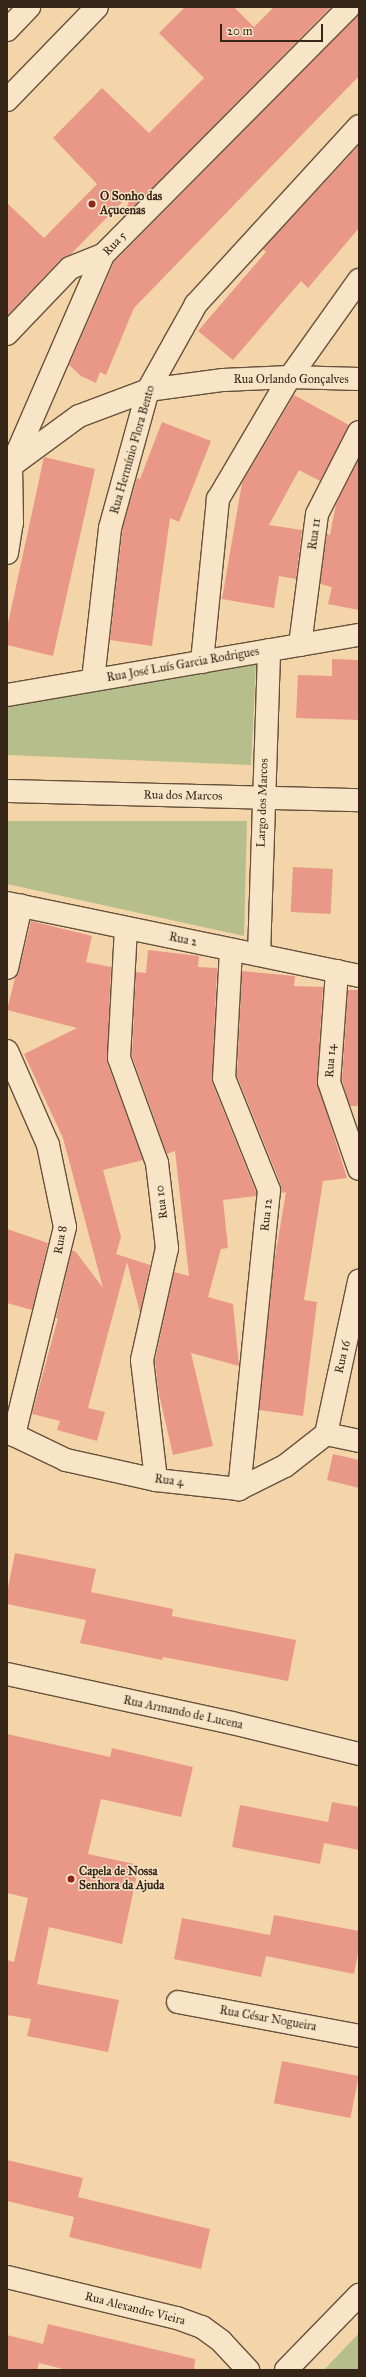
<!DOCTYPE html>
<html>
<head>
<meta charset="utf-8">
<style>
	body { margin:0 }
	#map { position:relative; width:366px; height:2377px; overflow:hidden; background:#f4d5a9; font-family:"IM FELL Great Primer",serif }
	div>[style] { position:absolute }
	.green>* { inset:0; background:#b6be8c }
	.building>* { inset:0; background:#e99887; transform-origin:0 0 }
	.roads { filter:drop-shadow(1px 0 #66523c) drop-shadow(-1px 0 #66523c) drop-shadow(0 1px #66523c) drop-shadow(0 -1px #66523c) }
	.minor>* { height:22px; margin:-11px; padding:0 11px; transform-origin:11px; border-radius:11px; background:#f8e4c7 }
	.dots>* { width:11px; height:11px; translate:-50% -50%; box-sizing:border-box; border:2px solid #f8e4c7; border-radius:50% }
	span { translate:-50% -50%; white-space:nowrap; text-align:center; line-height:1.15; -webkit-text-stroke:3px #f8e4c7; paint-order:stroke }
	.poi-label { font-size:12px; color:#362618; font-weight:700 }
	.left { translate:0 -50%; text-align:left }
	.street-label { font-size:12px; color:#362618 }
	.frame { position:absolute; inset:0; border:8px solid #362618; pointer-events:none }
	.scale { position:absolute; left:220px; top:24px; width:103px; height:18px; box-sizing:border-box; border:2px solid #362618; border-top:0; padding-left:5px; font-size:12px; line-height:14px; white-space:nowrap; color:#362618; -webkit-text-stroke:3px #f8e4c7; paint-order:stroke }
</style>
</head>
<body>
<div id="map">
	<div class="green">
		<div style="clip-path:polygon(256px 664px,251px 765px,7px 755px,7px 699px)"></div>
		<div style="clip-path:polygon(7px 821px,247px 821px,244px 936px,7px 884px)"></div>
		<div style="clip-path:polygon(359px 2333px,359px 2370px,324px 2370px)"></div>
	</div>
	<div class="building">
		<div style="clip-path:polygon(185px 7px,234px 7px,254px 27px,274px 7px,331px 7px,122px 219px,133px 191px,70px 255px,61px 259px,7px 316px,7px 203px,44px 238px,97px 184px,53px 138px,102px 88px,149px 133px,204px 78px,159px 33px)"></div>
		<div style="clip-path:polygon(359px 14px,359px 76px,134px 308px,106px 375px,100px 372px,96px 383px,81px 376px,69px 365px,114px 262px)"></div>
		<div style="clip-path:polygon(359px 145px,359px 228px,308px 288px,301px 281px,233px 360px,198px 331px,266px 252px,263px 249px,269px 242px)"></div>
		<div style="clip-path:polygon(294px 395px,349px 425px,320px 481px,299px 470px,269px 525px,302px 530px,296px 579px,279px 576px,274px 608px,222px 599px,242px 483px)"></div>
		<div style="clip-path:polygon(162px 422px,211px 441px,179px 522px,170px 518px,152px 646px,110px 640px,123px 526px,137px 478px,140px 479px)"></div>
		<div style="clip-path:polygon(44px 457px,95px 469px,53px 656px,7px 645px,7px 628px)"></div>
		<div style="clip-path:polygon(359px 459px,359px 610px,328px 604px,332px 587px,320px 584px,327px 534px,330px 535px,336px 504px)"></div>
		<div style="clip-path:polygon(332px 659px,359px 660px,359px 720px,296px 718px,298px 675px,332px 676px)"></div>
		<div style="left:293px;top:867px;width:40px;height:45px;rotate:3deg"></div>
		<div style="clip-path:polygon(31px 921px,92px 936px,86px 962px,111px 967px,107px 1062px,143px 1160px,103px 1170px,121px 1237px,116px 1254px,150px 1265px,140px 1313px,127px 1262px,88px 1408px,105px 1412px,97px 1441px,57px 1430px,60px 1421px,32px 1414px,58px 1318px,56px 1318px,72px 1250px,76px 1252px,103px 1288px,63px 1138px,24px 1054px,77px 1028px,7px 1010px,15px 978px,19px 971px)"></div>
		<div style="clip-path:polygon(148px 950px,199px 956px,198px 967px,217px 968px,212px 1082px,256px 1192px,256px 1196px,223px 1200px,228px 1248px,221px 1249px,208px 1297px,233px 1304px,239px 1366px,191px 1353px,213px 1446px,173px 1455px,159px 1394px,155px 1361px,174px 1272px,189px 1276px,175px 1151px,167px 1154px,132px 1056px,136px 972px,146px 973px)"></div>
		<div style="clip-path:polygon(242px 971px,295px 976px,294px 986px,323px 987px,317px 1081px,347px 1178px,323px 1181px,304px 1300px,317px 1302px,303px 1416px,259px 1410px,274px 1263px,286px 1192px,281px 1193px,281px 1185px,237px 1076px)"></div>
		<div style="clip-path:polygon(348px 990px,359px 990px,359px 1106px,350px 1106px,342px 1080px)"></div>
		<div style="clip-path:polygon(7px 1229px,48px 1243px,32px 1310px,7px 1303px)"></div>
		<div style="clip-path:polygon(333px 1454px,359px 1460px,359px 1488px,327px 1480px)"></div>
		<div style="clip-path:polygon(15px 1553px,96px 1569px,91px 1592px,173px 1609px,172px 1616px,296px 1640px,288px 1681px,163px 1657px,162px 1660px,80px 1643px,86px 1620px,7px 1604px,7px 1593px)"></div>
		<div style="clip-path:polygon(7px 1734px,110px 1757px,112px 1748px,193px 1767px,181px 1817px,101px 1799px,88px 1854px,139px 1865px,122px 1944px,49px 1927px,37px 1984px,119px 2000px,108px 2052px,27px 2036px,31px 2019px,7px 2015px,7px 1960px,14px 1962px,28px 1898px,7px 1893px)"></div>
		<div style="clip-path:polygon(332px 1802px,359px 1807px,359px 1850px,324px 1843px,320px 1864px,232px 1847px,240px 1805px,328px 1822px,327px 1827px)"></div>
		<div style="clip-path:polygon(274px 1915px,359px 1931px,359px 1948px,354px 1974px,266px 1956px,261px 1977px,174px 1959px,182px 1918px,270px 1935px)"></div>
		<div style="left:282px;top:2061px;width:78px;height:43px;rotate:11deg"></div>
		<div style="clip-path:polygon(7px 2160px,83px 2178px,78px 2197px,210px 2229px,201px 2269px,69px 2237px,74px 2217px,7px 2201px)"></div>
		<div style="clip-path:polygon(48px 2324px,195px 2359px,194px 2370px,67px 2370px,39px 2363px,37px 2370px,7px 2370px,7px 2335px,43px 2344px)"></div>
	</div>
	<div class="roads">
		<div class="minor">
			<div style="left:7px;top:30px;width:32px;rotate:-46deg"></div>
			<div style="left:7px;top:100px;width:129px;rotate:-45.9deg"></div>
			<div style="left:7px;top:334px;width:91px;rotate:-46.3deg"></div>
			<div style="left:70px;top:268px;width:35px;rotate:-22deg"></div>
			<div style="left:12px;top:465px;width:83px;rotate:-36.2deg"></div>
			<div style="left:79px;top:416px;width:74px;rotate:-20.6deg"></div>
			<div style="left:148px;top:390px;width:76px;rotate:-7.6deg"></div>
			<div style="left:223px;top:380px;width:67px;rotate:-2.6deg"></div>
			<div style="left:290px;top:377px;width:69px;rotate:1.7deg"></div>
			<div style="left:7px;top:553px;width:30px;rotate:-81deg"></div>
			<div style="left:12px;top:523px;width:56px;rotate:-91deg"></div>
			<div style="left:11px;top:467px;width:231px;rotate:-66.5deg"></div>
			<div style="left:103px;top:255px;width:349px;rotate:-45.2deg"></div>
			<div style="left:300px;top:645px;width:132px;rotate:-82.6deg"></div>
			<div style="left:317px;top:514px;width:92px;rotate:-62.9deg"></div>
			<div style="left:202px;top:662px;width:164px;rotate:-84.4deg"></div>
			<div style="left:218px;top:499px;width:142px;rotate:-59.5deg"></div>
			<div style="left:290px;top:377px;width:119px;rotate:-54.6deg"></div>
			<div style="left:93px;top:680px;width:153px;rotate:-83.6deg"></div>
			<div style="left:110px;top:528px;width:143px;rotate:-74.6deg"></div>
			<div style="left:148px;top:390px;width:98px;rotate:-60.8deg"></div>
			<div style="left:196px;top:304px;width:241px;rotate:-47.5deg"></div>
			<div style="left:7px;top:695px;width:357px;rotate:-9.7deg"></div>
			<div style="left:7px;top:791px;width:352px;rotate:1.5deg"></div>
			<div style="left:7px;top:903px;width:359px;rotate:11.7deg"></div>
			<div style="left:126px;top:928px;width:130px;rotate:93.1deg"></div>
			<div style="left:119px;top:1058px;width:112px;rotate:70.1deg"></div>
			<div style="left:157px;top:1163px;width:86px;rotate:83.3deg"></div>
			<div style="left:167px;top:1248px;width:115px;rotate:102.6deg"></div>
			<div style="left:142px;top:1360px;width:121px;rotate:83.3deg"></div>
			<div style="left:231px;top:950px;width:128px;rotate:93.1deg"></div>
			<div style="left:224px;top:1078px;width:121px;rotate:68.1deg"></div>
			<div style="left:269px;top:1190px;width:301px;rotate:95.7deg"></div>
			<div style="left:259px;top:955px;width:305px;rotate:-88.1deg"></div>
			<div style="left:7px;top:968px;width:64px;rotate:-77.3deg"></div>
			<div style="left:337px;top:971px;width:111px;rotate:94.1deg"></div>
			<div style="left:329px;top:1082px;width:92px;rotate:71deg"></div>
			<div style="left:7px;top:1051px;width:103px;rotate:66.4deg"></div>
			<div style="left:48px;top:1145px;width:84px;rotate:78.3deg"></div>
			<div style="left:65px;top:1227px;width:214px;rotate:103.8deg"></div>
			<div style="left:7px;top:1427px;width:11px;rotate:49deg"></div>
			<div style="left:14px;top:1435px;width:58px;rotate:25.7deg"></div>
			<div style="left:66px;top:1460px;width:92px;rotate:12.5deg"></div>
			<div style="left:156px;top:1480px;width:83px;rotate:6.2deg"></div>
			<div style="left:239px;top:1489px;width:51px;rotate:-26.6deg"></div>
			<div style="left:285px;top:1466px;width:52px;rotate:-38deg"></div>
			<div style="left:326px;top:1434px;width:157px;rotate:-77.8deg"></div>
			<div style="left:326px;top:1434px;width:34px;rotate:12deg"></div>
			<div style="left:7px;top:1674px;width:230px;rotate:12.3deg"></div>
			<div style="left:232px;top:1723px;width:131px;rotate:13.7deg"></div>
			<div style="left:178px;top:2002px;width:184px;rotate:10.6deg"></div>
			<div style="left:7px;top:2277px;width:175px;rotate:13.6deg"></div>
			<div style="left:177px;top:2318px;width:27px;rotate:20deg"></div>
			<div style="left:202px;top:2327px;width:24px;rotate:36deg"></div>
			<div style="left:221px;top:2341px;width:40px;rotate:47deg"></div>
			<div style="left:286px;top:2370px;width:105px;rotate:-45.8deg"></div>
		</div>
	</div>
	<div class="dots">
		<div style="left:92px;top:204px;background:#8f2418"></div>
		<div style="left:71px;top:1879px;background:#8f2418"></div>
	</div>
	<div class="poi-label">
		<span class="left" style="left:100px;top:204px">O Sonho das<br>Açucenas</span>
		<span class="left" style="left:79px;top:1879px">Capela de Nossa<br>Senhora da Ajuda</span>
	</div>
	<div class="street-label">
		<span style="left:115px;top:244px;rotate:-47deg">Rua 5</span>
		<span style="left:291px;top:380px">Rua Orlando Gonçalves</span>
		<span style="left:133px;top:450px;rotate:-74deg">Rua Hermínio Flora Bento</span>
		<span style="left:315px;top:534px;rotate:-82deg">Rua 11</span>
		<span style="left:183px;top:665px;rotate:-10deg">Rua José Luís Garcia Rodrigues</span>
		<span style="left:183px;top:796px;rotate:1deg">Rua dos Marcos</span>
		<span style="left:263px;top:803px;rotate:-88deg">Largo dos Marcos</span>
		<span style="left:183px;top:940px;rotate:12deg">Rua 2</span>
		<span style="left:331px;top:1061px;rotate:-86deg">Rua 14</span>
		<span style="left:162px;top:1202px;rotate:-97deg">Rua 10</span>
		<span style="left:267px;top:1215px;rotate:-84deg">Rua 12</span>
		<span style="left:61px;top:1240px;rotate:-80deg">Rua 8</span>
		<span style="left:343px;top:1357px;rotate:-77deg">Rua 16</span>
		<span style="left:169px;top:1481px;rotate:7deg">Rua 4</span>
		<span style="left:183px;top:1713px;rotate:12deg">Rua Armando de Lucena</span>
		<span style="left:268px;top:2019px;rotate:10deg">Rua César Nogueira</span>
		<span style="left:135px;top:2309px;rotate:14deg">Rua Alexandre Vieira</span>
	</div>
	<div class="frame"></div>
	<div class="scale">20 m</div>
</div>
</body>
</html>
